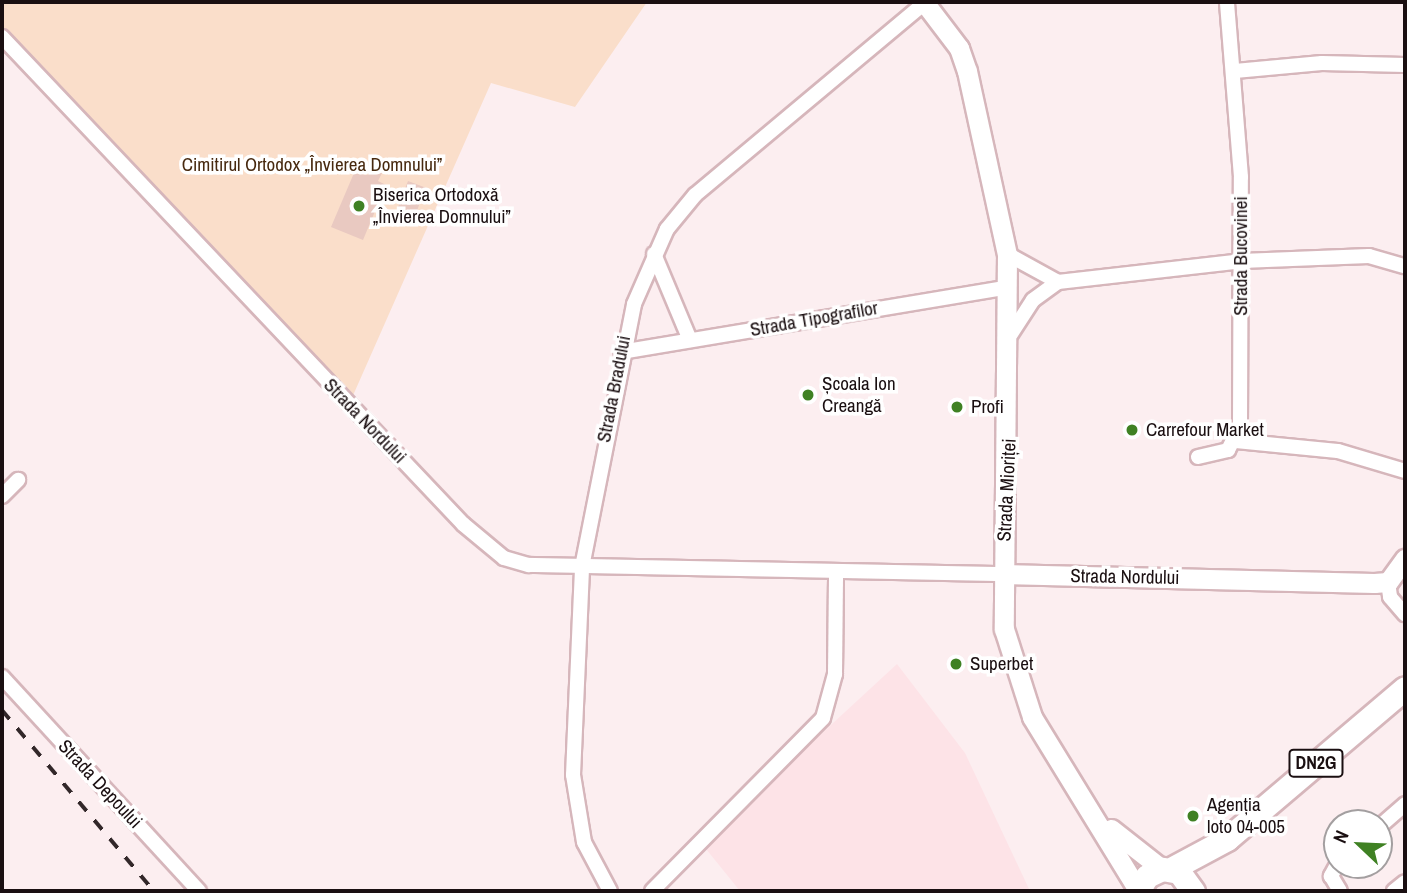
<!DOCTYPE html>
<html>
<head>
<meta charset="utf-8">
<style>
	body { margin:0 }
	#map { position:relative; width:1407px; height:893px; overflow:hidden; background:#fceef0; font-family:"Archivo Narrow",sans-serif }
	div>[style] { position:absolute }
	.built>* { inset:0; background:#fde3e7 }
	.green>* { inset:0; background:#fadeca }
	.building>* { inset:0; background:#e9c9c1; transform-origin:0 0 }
	.roads { filter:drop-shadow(2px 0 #d6b6bb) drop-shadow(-2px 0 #d6b6bb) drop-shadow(0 2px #d6b6bb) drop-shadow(0 -2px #d6b6bb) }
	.street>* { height:14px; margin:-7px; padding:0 7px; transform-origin:7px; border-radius:7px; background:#fff }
	.secondary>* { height:19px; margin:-9.5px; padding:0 9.5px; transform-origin:9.5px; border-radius:9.5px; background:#fff }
	.primary>* { height:23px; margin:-11.5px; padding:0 11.5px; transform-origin:11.5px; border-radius:11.5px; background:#fff }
	.rail>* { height:3.5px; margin-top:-1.75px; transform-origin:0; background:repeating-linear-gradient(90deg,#322729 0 12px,transparent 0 24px) }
	.dots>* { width:19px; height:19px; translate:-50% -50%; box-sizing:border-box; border:4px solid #fff; border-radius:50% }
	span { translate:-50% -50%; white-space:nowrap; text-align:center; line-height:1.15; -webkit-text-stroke:7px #fff; paint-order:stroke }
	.shield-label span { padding:2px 5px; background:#fff; border:2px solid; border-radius:5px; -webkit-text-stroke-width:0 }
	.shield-label { font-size:18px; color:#1a0f11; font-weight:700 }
	.park-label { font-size:19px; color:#47290f }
	.poi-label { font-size:19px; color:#1a0f11 }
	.left { translate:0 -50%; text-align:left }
	.street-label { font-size:19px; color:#1a0f11 }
	.frame { position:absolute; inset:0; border:4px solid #1a0f11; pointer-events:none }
	.north { position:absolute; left:1323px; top:809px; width:70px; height:70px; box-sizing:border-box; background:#fff; border:2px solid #a39fa0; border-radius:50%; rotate:293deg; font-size:19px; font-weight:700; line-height:28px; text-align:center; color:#1a0f11 }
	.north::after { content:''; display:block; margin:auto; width:24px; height:32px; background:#3f8123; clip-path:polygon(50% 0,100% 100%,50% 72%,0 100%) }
</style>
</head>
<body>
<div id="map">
	<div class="built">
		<div style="clip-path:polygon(897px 664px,965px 753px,1030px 891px,740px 891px,702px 844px)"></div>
	</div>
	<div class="green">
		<div style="clip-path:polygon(2px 2px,647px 2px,575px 107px,491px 83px,351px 400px,2px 28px)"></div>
	</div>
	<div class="building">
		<div style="clip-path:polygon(371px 168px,382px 173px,378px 181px,386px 185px,363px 240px,331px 227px,354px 173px,368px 175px)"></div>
		<div style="left:408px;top:181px;width:19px;height:39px;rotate:21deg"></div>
	</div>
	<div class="roads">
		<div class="street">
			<div style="left:2px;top:37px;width:671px;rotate:46.57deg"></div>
			<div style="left:463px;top:524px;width:53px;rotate:39.7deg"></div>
			<div style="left:504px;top:558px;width:26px;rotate:16deg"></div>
			<div style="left:529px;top:565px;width:473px;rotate:1.1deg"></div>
			<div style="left:1235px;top:71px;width:87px;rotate:-5.3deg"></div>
			<div style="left:1322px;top:63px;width:83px;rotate:1.4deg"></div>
			<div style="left:654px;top:254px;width:93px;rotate:67.3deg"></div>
			<div style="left:1007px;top:254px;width:58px;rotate:28.8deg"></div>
			<div style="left:1058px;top:282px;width:184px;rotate:-6.5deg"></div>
			<div style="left:1241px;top:261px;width:128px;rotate:-2.2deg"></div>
			<div style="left:1369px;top:256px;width:37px;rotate:16deg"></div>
			<div style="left:1011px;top:334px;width:40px;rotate:-57.1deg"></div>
			<div style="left:1033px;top:300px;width:31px;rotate:-36deg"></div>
			<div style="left:621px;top:352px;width:392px;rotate:-9.5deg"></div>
			<div style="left:1236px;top:441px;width:102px;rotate:5.6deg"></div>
			<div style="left:1338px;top:451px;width:70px;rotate:16.6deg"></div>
			<div style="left:1198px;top:457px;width:31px;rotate:-13deg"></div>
			<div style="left:1228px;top:450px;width:27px;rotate:-63deg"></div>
			<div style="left:1240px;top:426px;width:249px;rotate:-89.8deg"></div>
			<div style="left:1241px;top:177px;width:176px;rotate:-94.6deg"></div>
			<div style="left:2px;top:496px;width:23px;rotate:-45deg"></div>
			<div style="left:1388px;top:582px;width:15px;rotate:82deg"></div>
			<div style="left:1390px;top:597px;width:23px;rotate:49deg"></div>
			<div style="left:2px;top:677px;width:291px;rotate:47.4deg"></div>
			<div style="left:1379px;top:827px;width:35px;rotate:-41deg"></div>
			<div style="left:1337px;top:865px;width:13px;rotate:119deg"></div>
			<div style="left:1331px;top:876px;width:17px;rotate:59deg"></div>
			<div style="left:610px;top:891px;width:55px;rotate:-118deg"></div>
			<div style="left:584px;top:842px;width:68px;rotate:-99.3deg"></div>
			<div style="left:573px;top:775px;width:208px;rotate:-87.5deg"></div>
			<div style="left:582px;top:567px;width:268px;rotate:-78.8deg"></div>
			<div style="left:634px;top:304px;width:82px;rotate:-66.3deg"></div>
			<div style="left:667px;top:229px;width:44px;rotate:-50.5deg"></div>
			<div style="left:695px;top:195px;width:301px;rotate:-39.9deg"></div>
			<div style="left:652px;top:891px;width:243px;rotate:-45.3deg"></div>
			<div style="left:823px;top:718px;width:46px;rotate:-74.7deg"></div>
			<div style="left:835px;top:674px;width:103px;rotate:-89.4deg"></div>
			<div style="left:1394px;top:891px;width:14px;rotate:-39deg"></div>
		</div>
		<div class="secondary">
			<div style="left:924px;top:2px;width:58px;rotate:52.7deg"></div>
			<div style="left:959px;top:48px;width:24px;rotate:71deg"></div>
			<div style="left:967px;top:71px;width:187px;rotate:77.7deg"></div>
			<div style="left:1007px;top:254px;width:375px;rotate:90.5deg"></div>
			<div style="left:1004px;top:629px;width:92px;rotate:72.3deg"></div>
			<div style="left:1032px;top:717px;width:203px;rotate:58.5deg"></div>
			<div style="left:1002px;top:574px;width:372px;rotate:1.4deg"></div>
			<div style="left:1374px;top:583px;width:14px;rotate:-4deg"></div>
			<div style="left:1388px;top:582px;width:29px;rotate:-54deg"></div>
			<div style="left:1111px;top:829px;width:65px;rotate:38.1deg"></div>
		</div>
		<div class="primary">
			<div style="left:1171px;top:869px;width:64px;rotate:-28.2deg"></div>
			<div style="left:1227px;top:839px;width:233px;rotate:-40.3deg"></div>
			<div style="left:1138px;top:891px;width:17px;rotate:-59deg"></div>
			<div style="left:1147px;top:876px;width:17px;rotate:-25deg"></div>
			<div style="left:1162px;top:869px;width:17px;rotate:10deg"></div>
			<div style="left:1179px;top:872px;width:24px;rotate:54deg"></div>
		</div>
	</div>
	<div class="rail">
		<div style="left:2px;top:710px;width:236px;rotate:50deg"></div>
	</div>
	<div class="dots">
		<div style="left:359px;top:206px;background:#3f8123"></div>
		<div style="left:808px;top:395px;background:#3f8123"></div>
		<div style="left:957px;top:407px;background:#3f8123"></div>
		<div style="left:1132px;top:430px;background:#3f8123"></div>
		<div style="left:956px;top:664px;background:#3f8123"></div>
		<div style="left:1193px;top:816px;background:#3f8123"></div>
	</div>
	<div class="shield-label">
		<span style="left:1316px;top:763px">DN2G</span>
	</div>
	<div class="park-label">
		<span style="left:312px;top:165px">Cimitirul Ortodox „Învierea Domnului”</span>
	</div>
	<div class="poi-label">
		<span class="left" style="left:373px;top:206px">Biserica Ortodoxă<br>„Învierea Domnului”</span>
		<span class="left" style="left:822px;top:395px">Școala Ion<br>Creangă</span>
		<span class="left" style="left:971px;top:407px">Profi</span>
		<span class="left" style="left:1146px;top:430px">Carrefour Market</span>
		<span class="left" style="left:970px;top:664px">Superbet</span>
		<span class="left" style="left:1207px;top:816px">Agenția<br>loto 04-005</span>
	</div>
	<div class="street-label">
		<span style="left:1241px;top:256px;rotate:-90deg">Strada Bucovinei</span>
		<span style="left:814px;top:319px;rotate:-10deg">Strada Tipografilor</span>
		<span style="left:614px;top:389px;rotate:-79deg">Strada Bradului</span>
		<span style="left:365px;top:421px;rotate:46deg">Strada Nordului</span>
		<span style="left:1007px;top:490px;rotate:-87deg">Strada Mioriței</span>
		<span style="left:1125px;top:577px;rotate:1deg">Strada Nordului</span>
		<span style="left:100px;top:784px;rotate:47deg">Strada Depoului</span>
	</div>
	<div class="frame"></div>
	<div class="north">N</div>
</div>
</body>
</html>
